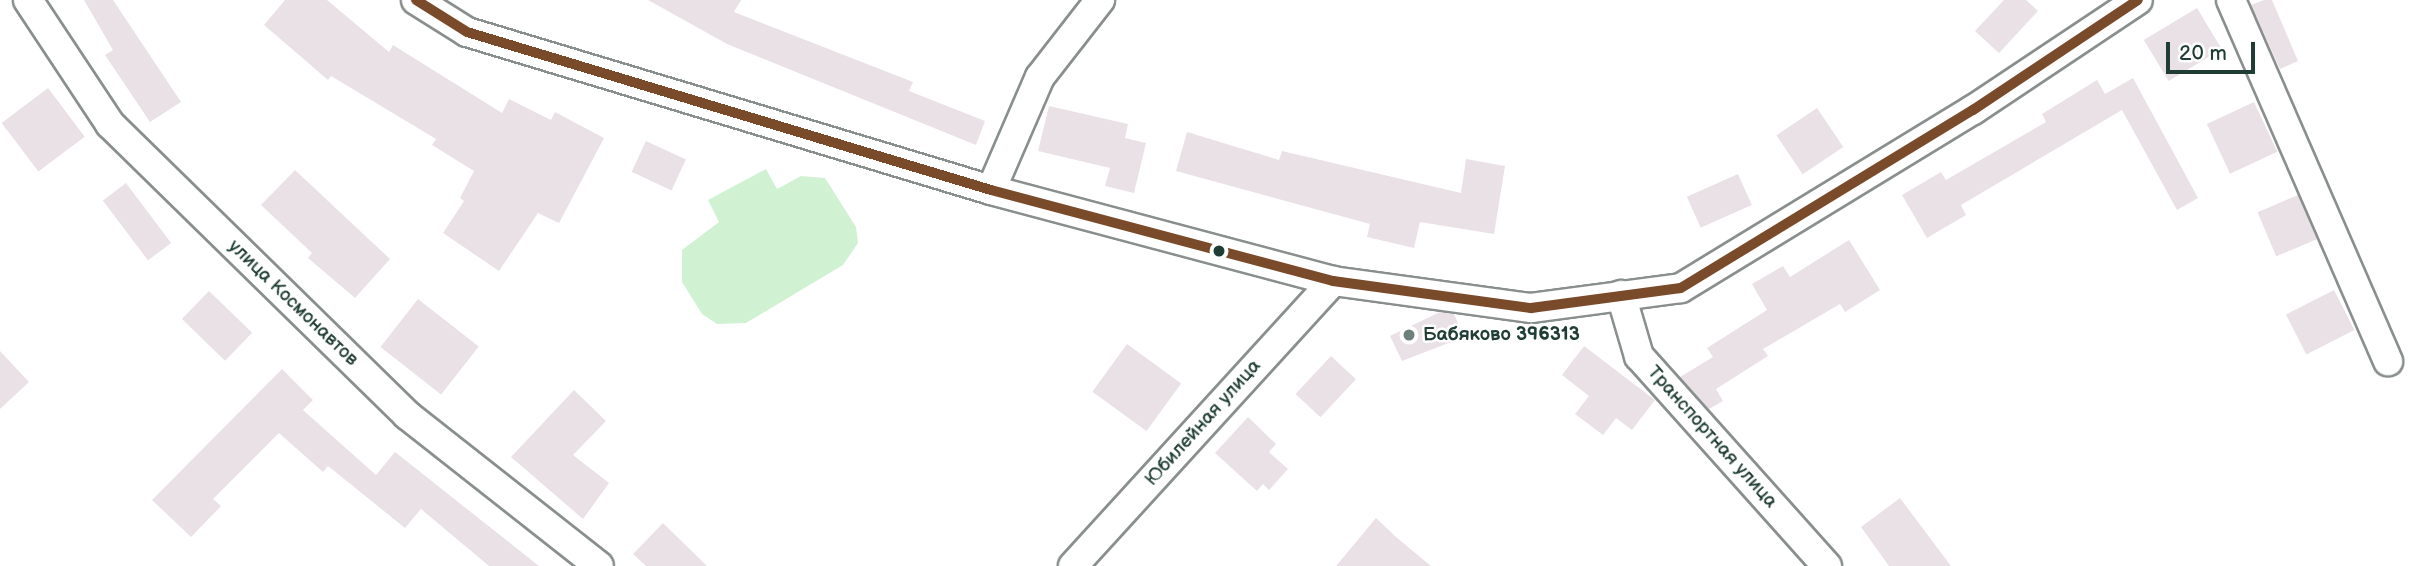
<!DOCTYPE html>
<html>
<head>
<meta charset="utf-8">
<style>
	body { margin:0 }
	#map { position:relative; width:2421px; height:566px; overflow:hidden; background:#fff; font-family:"Balsamiq Sans",sans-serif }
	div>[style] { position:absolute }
	.green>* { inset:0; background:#d0f2d3 }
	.building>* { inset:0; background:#eae1e7; transform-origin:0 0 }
	.roads { filter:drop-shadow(2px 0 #898f8d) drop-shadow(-2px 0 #898f8d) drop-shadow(0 2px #898f8d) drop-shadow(0 -2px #898f8d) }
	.minor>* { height:28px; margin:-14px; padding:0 14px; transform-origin:14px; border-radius:14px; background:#fff }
	.bus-1>* { height:10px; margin:-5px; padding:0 5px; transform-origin:5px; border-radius:5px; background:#7a4b2a }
	.dots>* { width:19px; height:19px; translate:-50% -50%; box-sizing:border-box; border:4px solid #fff; border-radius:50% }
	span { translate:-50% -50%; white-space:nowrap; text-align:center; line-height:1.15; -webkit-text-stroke:5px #fff; paint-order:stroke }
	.street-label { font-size:19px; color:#1f3d34 }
	.poi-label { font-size:19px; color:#1f3d34; font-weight:700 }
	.left { translate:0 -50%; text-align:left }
	.scale { position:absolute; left:2166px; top:42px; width:89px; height:32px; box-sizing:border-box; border:4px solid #1f3d34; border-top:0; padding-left:9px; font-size:21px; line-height:24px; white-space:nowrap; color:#1f3d34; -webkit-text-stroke:5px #fff; paint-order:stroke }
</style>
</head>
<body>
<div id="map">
	<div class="green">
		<div style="clip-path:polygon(766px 169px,777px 189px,801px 176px,825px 178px,856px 227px,858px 243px,843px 265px,746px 323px,717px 324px,702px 314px,682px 282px,682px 250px,719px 222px,708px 200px)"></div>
	</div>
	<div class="building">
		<div style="clip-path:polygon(84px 0,113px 0,181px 102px,150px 122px,105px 55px,113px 50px)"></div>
		<div style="clip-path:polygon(285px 0,327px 0,389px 52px,393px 45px,502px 113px,509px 99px,551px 120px,555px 112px,604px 138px,559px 223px,538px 213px,499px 271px,443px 233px,464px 201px,460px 198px,474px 171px,432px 145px,436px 139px,331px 76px,328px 80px,264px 25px)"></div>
		<div style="clip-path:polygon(648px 0,741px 0,734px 12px,913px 82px,909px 91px,985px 121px,976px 145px,727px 44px)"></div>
		<div style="clip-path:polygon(2004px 0,2026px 0,2038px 11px,1999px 53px,1975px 31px)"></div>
		<div style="clip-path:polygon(2264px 0,2272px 0,2298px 61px,2280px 69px,2251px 5px)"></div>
		<div style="left:2197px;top:8px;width:48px;height:62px;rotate:59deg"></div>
		<div style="clip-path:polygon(2133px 78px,2198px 198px,2177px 210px,2122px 110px,1961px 205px,1966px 215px,1927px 238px,1902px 195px,1941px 172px,1946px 180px,2046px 122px,2042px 114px,2097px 80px,2105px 94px)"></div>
		<div style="left:48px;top:88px;width:61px;height:58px;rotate:53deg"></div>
		<div style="left:2254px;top:102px;width:55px;height:52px;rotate:65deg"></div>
		<div style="clip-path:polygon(1049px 106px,1128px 124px,1125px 138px,1146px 143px,1134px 193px,1105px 186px,1110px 168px,1038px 151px)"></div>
		<div style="left:1817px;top:108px;width:47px;height:49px;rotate:56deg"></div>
		<div style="clip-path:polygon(1187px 132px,1279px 160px,1282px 151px,1461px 193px,1466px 159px,1505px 166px,1494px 234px,1420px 222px,1414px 248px,1367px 237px,1370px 224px,1176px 171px)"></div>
		<div style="left:646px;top:141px;width:44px;height:34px;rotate:25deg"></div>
		<div style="clip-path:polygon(295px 170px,390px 259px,355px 298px,308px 258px,312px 253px,261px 205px)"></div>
		<div style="left:1738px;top:174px;width:34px;height:56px;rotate:66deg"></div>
		<div style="left:126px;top:183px;width:75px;height:29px;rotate:53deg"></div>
		<div style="left:2298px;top:195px;width:48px;height:44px;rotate:67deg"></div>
		<div style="clip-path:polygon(1849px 240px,1880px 290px,1845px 312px,1840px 304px,1763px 349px,1768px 356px,1716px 389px,1723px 401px,1709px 409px,1680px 377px,1713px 357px,1707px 348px,1767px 310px,1752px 284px,1783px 266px,1790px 277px)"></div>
		<div style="left:2334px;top:290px;width:45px;height:54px;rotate:63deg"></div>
		<div style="left:209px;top:291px;width:60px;height:39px;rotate:44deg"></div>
		<div style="left:418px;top:299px;width:77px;height:61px;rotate:38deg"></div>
		<div style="clip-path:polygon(1440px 312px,1454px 314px,1464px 337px,1402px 361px,1390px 336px)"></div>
		<div style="left:1127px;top:344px;width:67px;height:59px;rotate:36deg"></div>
		<div style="clip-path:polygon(1584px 346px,1655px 400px,1632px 430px,1616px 418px,1603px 435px,1575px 414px,1589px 396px,1562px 375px)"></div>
		<div style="clip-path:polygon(0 351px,29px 382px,0 409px)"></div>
		<div style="left:1331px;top:356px;width:34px;height:52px;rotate:43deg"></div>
		<div style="clip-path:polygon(282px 369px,313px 400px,303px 410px,376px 475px,395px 452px,539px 566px,489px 566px,421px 509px,405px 528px,328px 466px,323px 472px,279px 433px,213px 499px,221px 506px,191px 537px,152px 500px)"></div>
		<div style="clip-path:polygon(574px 390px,606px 421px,573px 455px,609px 483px,583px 519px,511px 457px)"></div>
		<div style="clip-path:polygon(1248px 417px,1276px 444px,1269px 452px,1288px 469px,1269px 490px,1263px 484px,1257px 491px,1215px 453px)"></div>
		<div style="clip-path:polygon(1900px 498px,1951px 566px,1889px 566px,1861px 527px)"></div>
		<div style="clip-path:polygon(1376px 518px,1396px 537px,1431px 566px,1336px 566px)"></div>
		<div style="clip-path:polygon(663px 523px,707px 566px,646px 566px,633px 554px)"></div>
	</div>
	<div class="roads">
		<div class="minor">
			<div style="left:28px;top:0;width:149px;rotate:56.5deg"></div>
			<div style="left:110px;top:124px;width:416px;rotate:44.4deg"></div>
			<div style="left:407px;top:415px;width:244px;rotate:38.2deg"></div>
			<div style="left:416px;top:0;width:60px;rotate:32.1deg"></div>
			<div style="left:467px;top:32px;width:547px;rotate:16.78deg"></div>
			<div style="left:991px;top:190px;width:354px;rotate:14.9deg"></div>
			<div style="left:1333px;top:281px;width:200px;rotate:7.8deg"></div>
			<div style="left:1531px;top:308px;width:151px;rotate:-7.6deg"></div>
			<div style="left:1681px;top:288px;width:342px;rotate:-31.4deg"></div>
			<div style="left:1973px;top:110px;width:198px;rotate:-33.7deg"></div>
			<div style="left:2231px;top:0;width:394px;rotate:66.5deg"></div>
			<div style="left:991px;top:190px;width:123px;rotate:-66.6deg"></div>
			<div style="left:1040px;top:77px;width:98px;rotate:-52.1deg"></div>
			<div style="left:1621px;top:295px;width:64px;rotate:73.6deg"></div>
			<div style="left:1639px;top:356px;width:282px;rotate:48.2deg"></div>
			<div style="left:1073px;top:566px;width:386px;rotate:-47.6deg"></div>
		</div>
	</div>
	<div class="bus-1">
		<div style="left:416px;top:0;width:60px;rotate:32.1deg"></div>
		<div style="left:467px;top:32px;width:547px;rotate:16.78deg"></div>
		<div style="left:991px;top:190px;width:354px;rotate:14.9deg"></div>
		<div style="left:1333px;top:281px;width:200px;rotate:7.8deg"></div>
		<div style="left:1531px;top:308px;width:151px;rotate:-7.6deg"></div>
		<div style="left:1681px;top:288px;width:342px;rotate:-31.4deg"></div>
		<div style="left:1973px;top:110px;width:198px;rotate:-33.7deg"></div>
	</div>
	<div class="dots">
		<div style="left:1219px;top:251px;background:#1f3d34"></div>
		<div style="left:1409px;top:335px;background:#6d817b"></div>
	</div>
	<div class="street-label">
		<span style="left:293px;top:303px;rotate:44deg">улица Космонавтов</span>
		<span style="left:1203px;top:423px;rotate:-48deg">Юбилейная улица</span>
		<span style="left:1712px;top:437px;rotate:48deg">Транспортная улица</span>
	</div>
	<div class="poi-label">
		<span class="left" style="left:1423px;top:335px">Бабяково 396313</span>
	</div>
	<div class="scale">20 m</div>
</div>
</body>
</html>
